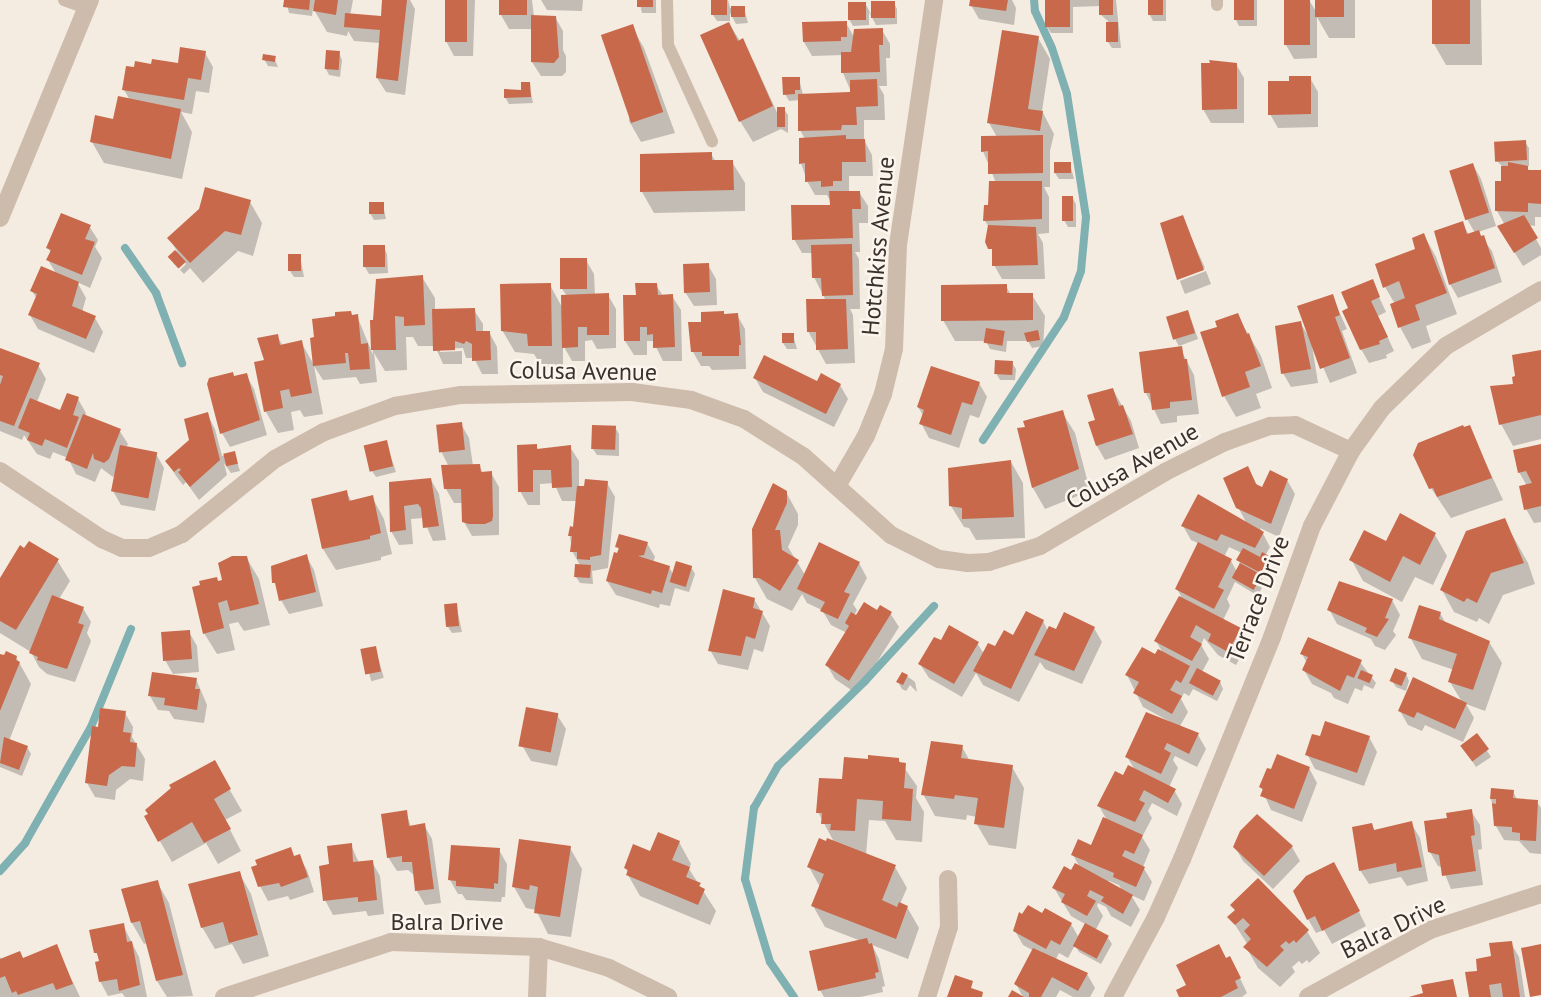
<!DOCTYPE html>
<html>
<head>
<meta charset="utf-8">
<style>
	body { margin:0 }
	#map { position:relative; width:1541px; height:997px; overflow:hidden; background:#f4ebe1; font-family:"PT Sans",sans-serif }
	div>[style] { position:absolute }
	.shadow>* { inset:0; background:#0003; transform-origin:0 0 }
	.stream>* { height:8px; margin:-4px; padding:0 4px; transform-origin:4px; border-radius:4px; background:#7fb0b2 }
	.building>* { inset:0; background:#c8694b; transform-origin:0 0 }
	.lane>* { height:12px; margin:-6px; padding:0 6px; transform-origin:6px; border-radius:6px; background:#cdbbac }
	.street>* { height:18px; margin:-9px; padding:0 9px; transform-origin:9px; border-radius:9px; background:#cdbbac }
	span { translate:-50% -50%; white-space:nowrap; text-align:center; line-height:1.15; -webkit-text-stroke:5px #fbf5ee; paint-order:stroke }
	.street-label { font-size:24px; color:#3b302b }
</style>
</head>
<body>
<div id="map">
	<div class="shadow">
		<div style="clip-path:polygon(286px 0,353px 0,350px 16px,382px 18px,384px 0,410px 0,415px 9px,405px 95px,386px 92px,377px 78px,380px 43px,354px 41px,348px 31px,347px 36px,327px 32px,313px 8px,312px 16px,289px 13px)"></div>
		<div style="clip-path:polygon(447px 0,475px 0,473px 56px,454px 56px,446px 41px)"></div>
		<div style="clip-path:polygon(501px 0,532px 0,534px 17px,555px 17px,563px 31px,563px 50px,566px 56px,566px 72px,562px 76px,541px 76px,532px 62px,533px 29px,509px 29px,501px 15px)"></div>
		<div style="clip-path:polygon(541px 0,583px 0,582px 11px,547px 10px)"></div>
		<div style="clip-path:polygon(639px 0,656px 0,656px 13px,642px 13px)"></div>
		<div style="clip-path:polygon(713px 0,728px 0,730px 8px,744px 8px,748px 23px,736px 24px,730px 13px,730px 21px,717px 21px,713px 15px)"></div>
		<div style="clip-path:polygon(972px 0,1012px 0,1016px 8px,1014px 25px,979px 19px,971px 5px)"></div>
		<div style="clip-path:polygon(1071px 0,1116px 0,1121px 48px,1112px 48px,1108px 42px,1108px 21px,1101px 15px,1101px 6px,1073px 7px,1073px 33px,1051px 33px,1047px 27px,1047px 3px)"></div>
		<div style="clip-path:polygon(1150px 0,1166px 0,1166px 21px,1153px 21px,1150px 15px)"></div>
		<div style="clip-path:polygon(1235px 0,1257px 0,1257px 26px,1239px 26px,1236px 20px)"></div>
		<div style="clip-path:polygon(1286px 0,1309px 0,1317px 13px,1317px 0,1355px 0,1355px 38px,1329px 38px,1317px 17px,1317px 58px,1294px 59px,1286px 45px)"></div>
		<div style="clip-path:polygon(1434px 0,1481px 0,1482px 65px,1446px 65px,1434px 44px)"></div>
		<div style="clip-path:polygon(865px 3px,872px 16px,894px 3px,897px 9px,897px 24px,876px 25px,869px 12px,869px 25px,853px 26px,849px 19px)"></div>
		<div style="clip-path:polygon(846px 23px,854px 37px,882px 30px,890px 44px,890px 58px,886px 58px,887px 86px,879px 86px,884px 95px,885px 120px,864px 120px,864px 140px,872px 155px,873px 176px,849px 176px,849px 193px,859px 192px,868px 206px,868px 223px,859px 223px,860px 252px,855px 252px,859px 259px,860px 309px,850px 309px,853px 315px,855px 363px,826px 364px,808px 331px,826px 301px,814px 277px,813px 253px,802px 253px,794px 239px,831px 206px,831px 202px,827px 195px,815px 195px,807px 181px,801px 163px,805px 139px,800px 130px,800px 100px,789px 101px,785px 94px,799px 78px,803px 95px,852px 94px,843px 73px,843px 55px,812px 56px,804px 42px)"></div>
		<div style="clip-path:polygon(729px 24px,754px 62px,779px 117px,784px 109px,788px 115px,788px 133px,781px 129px,753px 142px,740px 121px)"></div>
		<div style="clip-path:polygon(632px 27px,644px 48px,675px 133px,641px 142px,629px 121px)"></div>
		<div style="clip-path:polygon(1038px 38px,1050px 59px,1042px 111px,1054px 134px,1050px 151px,1050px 187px,1044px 187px,1049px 197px,1049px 233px,1038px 234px,1043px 243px,1045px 279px,1002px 279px,994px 265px,989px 227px,985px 221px,996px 183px,983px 151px,997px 137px,989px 123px)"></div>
		<div style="clip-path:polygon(205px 53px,213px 67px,209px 93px,196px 91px,192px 114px,181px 112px,192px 132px,182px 179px,104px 163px,92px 142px,115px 121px,130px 100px,124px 90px,153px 66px,179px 65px)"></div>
		<div style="clip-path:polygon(339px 53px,342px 60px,340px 77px,329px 75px,326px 69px)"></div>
		<div style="clip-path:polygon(274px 58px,278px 67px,268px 66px,264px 59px)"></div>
		<div style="clip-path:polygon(1236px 64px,1244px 78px,1244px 123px,1211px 123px,1203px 109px)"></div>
		<div style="clip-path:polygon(1310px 78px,1318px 92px,1318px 127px,1278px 128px,1270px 114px,1291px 82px)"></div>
		<div style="clip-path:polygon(529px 84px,533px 103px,509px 104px,505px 97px,522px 91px)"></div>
		<div style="clip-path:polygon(1525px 142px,1529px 148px,1529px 166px,1526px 166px,1530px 172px,1541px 172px,1541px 217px,1535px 217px,1535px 226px,1528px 225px,1541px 248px,1541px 255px,1523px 266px,1499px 227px,1505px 225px,1497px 211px,1503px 167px,1497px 161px)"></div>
		<div style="clip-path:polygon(711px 154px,716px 162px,732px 162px,745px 183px,745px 211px,654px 213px,642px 192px)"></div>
		<div style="clip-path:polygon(1070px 164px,1074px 179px,1059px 179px,1055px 173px)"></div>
		<div style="clip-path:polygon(1473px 165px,1481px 179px,1496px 226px,1478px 232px,1492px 251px,1502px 282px,1458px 298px,1450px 284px,1462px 223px,1469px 235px,1475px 233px,1467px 219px)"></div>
		<div style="clip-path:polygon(1072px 197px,1076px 204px,1076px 227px,1068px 227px,1064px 220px)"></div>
		<div style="clip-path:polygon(250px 202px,262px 223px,253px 256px,238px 251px,203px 283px,190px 268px,184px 274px,180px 270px,186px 264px,184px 262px,178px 268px,174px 264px,170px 257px,177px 251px,169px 238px)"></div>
		<div style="clip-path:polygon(383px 204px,386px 219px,374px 220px,370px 213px)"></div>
		<div style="clip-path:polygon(1182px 217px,1205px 268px,1179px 277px,1179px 280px,1162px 224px)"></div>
		<div style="clip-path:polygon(89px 226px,98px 240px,95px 247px,102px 258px,90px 288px,77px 282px,86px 298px,82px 312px,95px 318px,103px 332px,94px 353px,38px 329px,30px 315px,37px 299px,32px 291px,57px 275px,48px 260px,51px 253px,48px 248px)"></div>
		<div style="clip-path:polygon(1424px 235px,1436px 257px,1457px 314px,1426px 326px,1431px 342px,1412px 349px,1400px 327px,1392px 305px,1395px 304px,1385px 287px,1418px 250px)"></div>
		<div style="clip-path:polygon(384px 247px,387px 254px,388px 273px,369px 274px,365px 267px)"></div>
		<div style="clip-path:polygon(300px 256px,304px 277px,294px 277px,290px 271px)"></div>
		<div style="clip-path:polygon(586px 260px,594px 274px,595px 296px,608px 295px,616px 309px,616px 348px,597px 349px,592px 340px,585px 341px,585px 361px,572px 361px,563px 345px,563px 367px,542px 367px,534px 354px,515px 352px,502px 330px,550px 285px,563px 309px,567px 296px,562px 289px)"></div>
		<div style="clip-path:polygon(708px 265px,716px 279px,717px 305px,694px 306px,685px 292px)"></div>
		<div style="left:1206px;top:271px;width:14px;height:28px;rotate:69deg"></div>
		<div style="clip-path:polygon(422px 277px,435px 298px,435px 310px,474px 310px,483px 324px,483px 333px,489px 332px,497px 347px,498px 374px,482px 374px,474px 358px,466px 358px,463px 348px,440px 349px,440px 352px,462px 351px,462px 364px,443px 364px,435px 346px,418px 346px,413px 337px,406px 337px,407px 370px,385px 371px,374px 353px,377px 382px,360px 384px,356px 377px,323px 380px,314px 366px,323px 414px,304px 417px,300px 410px,291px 412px,294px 430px,278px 433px,266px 412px,266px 362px,277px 336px,283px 346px,301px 342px,314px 365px,352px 316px,357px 316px,373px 355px,372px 322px)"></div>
		<div style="clip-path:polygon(1372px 282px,1386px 312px,1378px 316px,1394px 351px,1386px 355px,1387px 358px,1369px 363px,1361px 349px)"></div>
		<div style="clip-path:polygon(656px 285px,663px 296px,672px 296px,681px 310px,682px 361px,663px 361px,653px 341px,647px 341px,647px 355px,634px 355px,625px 341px,637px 297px)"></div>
		<div style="clip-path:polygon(1006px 286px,1011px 295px,1032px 295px,1045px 316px,1043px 346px,1032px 348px,1028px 341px,1007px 341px,1006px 352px,990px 349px,986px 341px,955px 341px,943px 320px)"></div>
		<div style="clip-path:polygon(1332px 296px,1347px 329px,1342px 331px,1357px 373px,1330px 383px,1311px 339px,1318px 383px,1291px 387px,1283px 373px,1300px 323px,1310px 338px)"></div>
		<div style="clip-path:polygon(737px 315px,745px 329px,746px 369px,712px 370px,709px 366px,701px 366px,693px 352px)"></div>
		<div style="clip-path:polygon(1237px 315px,1261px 356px,1272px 388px,1256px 394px,1261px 408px,1236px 417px,1224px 396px,1219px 328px)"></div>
		<div style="clip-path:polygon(1191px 319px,1198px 339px,1179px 346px,1194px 375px,1199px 414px,1177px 416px,1177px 422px,1161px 424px,1146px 393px,1180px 348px,1175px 339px)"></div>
		<div style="clip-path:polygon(793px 335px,797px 349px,787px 349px,783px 343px)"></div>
		<div style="clip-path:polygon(0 350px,38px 365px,46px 379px,37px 402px,61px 412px,78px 399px,86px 413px,85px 417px,119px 430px,128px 444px,126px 448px,156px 454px,164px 468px,155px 511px,121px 505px,113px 491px,117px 473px,113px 477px,101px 468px,95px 482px,76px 474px,68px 458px,53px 452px,50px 459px,37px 454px,24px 435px,22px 440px,0 431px)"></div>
		<div style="clip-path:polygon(1541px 353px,1541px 439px,1513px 446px,1501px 424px,1515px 385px)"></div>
		<div style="clip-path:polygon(1012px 363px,1016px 369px,1015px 380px,1000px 380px,996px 373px)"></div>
		<div style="clip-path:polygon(246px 375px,254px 389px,267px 435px,230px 447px,222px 433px,235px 378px)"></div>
		<div style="clip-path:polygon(755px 378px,840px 385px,848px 399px,834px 427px,763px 392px)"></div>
		<div style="clip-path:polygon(979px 383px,987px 397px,979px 418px,970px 415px,959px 448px,929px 438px,921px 423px,923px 415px,918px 407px)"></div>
		<div style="clip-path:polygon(1113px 390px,1131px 421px,1139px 448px,1105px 460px,1097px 446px,1097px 421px)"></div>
		<div style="clip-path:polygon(1062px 412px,1075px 433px,1090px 491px,1045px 509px,1033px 488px,1019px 430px)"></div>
		<div style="clip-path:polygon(207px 414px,215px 429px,222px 456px,234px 453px,240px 471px,231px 473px,224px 463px,227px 475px,199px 500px,186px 482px,183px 485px,176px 476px,168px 462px,190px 440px)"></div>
		<div style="clip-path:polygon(461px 424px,469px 438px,473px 466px,479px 466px,483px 473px,491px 473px,499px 487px,499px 535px,472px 536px,464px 522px,463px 503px,454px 503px,446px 489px,449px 467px,442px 453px)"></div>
		<div style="clip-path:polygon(615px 427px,619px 434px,619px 456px,597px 455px,593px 449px)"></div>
		<div style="clip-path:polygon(1469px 427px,1503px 500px,1451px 518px,1431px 488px)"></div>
		<div style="clip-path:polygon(386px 442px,396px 472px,376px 477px,372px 471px)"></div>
		<div style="clip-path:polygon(1541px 445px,1541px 522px,1534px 523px,1526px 509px,1527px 486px,1519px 472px)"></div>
		<div style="clip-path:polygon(536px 446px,539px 451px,570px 447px,579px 461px,579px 488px,607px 483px,615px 497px,608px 568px,592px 571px,593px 584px,580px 583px,576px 577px,581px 567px,572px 551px,570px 536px,574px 529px,577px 501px,562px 501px,554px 483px,540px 484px,540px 505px,528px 505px,520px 491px)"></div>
		<div style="clip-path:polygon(1011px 462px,1023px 483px,1025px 538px,976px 540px,969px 528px,964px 527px,951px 506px)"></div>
		<div style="clip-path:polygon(evenodd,1248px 468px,1258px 487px,1263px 489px,1287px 480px,1295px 494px,1279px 537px,1260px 528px,1270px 547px,1265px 556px,1271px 564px,1265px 578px,1261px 576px,1264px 583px,1258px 596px,1235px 582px,1227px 599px,1230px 606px,1223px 620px,1240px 629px,1248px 643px,1236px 665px,1218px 655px,1204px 638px,1201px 645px,1209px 659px,1202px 672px,1220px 682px,1223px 689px,1217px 701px,1193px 689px,1189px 696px,1184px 693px,1181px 699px,1188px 712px,1180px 726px,1198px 735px,1206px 749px,1197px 767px,1175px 756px,1173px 760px,1178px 768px,1169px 787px,1174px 790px,1182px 804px,1177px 816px,1152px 803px,1148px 811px,1152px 818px,1142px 837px,1150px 850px,1143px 867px,1152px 882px,1144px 901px,1131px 895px,1140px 910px,1131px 927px,1111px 916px,1106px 907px,1098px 903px,1097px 906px,1103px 916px,1095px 931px,1108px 938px,1112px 944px,1101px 964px,1079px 952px,1075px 945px,1068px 958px,1059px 953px,1055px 961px,1087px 974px,1095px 988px,1090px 997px,1073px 997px,1060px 990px,1056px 997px,1023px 997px,1016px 984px,1034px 951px,1023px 945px,1015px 931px,1043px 916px,1071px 924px,1079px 938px,1087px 925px,1071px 916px,1054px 888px,1081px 869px,1073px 855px,1092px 847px,1108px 822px,1099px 806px,1124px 777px,1135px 770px,1127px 757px,1176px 725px,1143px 707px,1127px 675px,1155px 656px,1164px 655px,1156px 641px,1181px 596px,1177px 589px,1200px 544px,1191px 540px,1183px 526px,1247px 524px,1238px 507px,1248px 468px,1229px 547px,1242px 553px,1237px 572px,1231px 561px,1224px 557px,1229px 547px,1248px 468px,1109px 881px,1119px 885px,1123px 892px,1107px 883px,1109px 881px)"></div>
		<div style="clip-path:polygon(431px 480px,439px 494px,446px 540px,433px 541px,423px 518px,411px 519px,413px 544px,399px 545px,391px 531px,391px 483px)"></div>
		<div style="clip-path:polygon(346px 492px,352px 502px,372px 497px,384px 519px,392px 554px,381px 557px,381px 560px,336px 570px,323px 549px)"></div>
		<div style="clip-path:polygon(786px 492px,798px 514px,798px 525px,788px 547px,805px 575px,859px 563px,867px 578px,853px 604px,857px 610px,852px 620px,878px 613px,890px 613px,899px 627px,857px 694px,835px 679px,827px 665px,847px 633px,831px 625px,822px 610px,807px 603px,802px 594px,792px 611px,767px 599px,755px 578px)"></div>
		<div style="clip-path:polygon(1504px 520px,1528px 563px,1535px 584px,1503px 595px,1489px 624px,1479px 618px,1477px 622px,1454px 612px,1442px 590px)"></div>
		<div style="clip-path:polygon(1435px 535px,1447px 556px,1433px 585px,1415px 577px,1402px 602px,1363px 581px,1351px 559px,1387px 544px)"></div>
		<div style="clip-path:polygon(647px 543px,655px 557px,653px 562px,669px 567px,674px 576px,691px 567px,695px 574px,689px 592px,675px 588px,670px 606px,660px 604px,659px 608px,616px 595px,607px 581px,620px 551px,617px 547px)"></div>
		<div style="clip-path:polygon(306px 556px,314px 570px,323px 606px,289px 614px,281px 600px,290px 559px)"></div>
		<div style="clip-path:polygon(246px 557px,259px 579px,270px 625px,244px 631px,238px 622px,229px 624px,235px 650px,217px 654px,204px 633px,218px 582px,224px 581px)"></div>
		<div style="clip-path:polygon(57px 560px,70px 581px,59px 599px,83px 608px,91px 622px,87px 633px,91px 641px,75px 682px,47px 674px,39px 667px,31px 652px,0 633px,0 582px)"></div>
		<div style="clip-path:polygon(754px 599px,770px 626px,763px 652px,754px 649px,748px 670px,718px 664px,710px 650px)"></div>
		<div style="clip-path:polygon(1392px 600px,1400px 615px,1393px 631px,1396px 635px,1385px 650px,1375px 646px,1371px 639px,1337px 624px,1329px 609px)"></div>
		<div style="clip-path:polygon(456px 605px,462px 632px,452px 633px,448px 627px)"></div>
		<div style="clip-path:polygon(1440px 613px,1446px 624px,1489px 642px,1502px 663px,1485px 711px,1466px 704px,1474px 718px,1463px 742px,1425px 725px,1422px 731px,1408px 725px,1400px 711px,1462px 702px,1450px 682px,1454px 670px,1422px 659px,1410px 637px)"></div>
		<div style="clip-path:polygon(1043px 621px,1048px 631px,1094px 628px,1102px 642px,1082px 684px,1045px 669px,1040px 662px,1019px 702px,983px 685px,976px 673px,962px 697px,929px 678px,920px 664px,941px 643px,977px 643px,984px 654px)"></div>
		<div style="clip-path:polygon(189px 632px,197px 646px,199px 672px,173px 674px,165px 660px)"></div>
		<div style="left:375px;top:647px;width:32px;height:13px;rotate:74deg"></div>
		<div style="clip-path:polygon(1302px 654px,1360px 662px,1376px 683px,1373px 689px,1364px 685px,1362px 691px,1355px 688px,1348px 704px,1334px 698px,1331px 693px,1312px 684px,1304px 670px,1307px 663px)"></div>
		<div style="clip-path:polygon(0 656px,16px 657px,31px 684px,9px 741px,27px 747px,31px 754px,22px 776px,0 767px)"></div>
		<div style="clip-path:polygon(1406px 674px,1409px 681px,1406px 691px,1396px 687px,1392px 681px)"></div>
		<div style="clip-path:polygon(907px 676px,915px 682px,917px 692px,910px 685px,906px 691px,902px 689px,898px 682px)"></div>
		<div style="clip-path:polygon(196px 679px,207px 705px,204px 723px,174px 719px,169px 711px,158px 710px,150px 696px)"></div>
		<div style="clip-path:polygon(125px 713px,133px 727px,132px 737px,145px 759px,143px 781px,130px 779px,116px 790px,115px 800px,95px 797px,87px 783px,99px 729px)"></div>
		<div style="clip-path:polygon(557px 715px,566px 729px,557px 766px,531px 761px,523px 747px)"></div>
		<div style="clip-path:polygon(1477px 735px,1491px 757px,1476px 767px,1466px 752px)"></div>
		<div style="clip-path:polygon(1369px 737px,1377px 752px,1364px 786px,1315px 769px,1307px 754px)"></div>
		<div style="clip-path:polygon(962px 747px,970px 761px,1012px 767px,1024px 788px,1016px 849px,989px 845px,976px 823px,977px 817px,967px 815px,966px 820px,935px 816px,923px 794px)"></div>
		<div style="clip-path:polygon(898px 759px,917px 786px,916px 798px,924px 812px,922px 842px,896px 840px,885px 821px,869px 820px,866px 855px,895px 867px,907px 888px,900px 904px,907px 907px,919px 928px,908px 959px,872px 945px,879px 959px,885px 986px,882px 987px,883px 992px,860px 997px,824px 997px,820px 990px,861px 941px,825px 927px,813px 906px,820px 887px,809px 867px,834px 842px,818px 812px,844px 781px)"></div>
		<div style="clip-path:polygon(214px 763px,242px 811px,225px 820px,241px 851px,218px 864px,206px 843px,172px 862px,146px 817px)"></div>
		<div style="clip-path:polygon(1309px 768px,1317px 783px,1302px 822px,1271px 810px,1261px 787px)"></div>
		<div style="clip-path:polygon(1513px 791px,1517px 800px,1537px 802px,1541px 808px,1541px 854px,1530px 853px,1519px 841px,1504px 840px,1496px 826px,1491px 798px)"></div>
		<div style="clip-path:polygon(1471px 811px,1480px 825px,1482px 849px,1478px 850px,1483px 885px,1451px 889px,1442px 867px,1438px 866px,1430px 852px,1449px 819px)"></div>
		<div style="clip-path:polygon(406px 812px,411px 827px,424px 825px,432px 839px,441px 903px,425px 905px,417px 891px,415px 876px,408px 870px,397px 871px,388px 857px)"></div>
		<div style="clip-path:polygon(1411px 823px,1420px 838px,1428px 881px,1407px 886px,1401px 877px,1369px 884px,1360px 870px,1371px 825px,1375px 831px)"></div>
		<div style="clip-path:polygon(679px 842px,691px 864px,689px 869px,716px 911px,710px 925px,640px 896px,628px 875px,626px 868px)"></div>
		<div style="clip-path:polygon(351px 845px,359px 863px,372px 862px,380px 876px,384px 914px,368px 916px,366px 911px,333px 915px,325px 900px)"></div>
		<div style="clip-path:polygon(1235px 847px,1292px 847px,1300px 861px,1273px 889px,1243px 861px)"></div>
		<div style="clip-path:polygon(570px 848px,582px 869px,571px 937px,548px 934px,536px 910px,526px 908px,514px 887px)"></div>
		<div style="clip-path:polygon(290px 849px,295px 858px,299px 856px,307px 870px,314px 892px,290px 900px,288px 896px,268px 901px,260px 886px)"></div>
		<div style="clip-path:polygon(499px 850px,507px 864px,505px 897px,502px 897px,501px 902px,466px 900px,462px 894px,458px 894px,450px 880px)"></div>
		<div style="clip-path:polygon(239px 873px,251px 894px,269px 956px,243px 964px,232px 944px,215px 949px,202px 927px)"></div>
		<div style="clip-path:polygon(1342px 878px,1366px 926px,1332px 944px,1324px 930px,1316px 933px,1308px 919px)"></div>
		<div style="clip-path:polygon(157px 882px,169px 903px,193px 996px,167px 997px,157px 981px,147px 943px,144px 944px,132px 923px)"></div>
		<div style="clip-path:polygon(1232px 905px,1307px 931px,1320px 953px,1309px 963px,1307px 960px,1302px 964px,1299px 961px,1292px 967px,1295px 972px,1280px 987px,1258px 968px,1246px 947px,1248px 945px,1230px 917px,1236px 911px)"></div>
		<div style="clip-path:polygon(123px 925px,139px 957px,147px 997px,125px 997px,122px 993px,108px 996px,100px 981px,101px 963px,96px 952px)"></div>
		<div style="clip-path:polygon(1511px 943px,1519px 957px,1525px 997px,1472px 997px,1479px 972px)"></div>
		<div style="clip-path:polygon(56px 946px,80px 997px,0 997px,0 957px,2px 960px,23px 960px)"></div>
		<div style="clip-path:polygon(1226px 960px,1237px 972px,1247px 993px,1242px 997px,1181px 997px)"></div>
	</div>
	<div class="stream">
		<div style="left:125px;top:248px;width:55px;rotate:55.4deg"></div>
		<div style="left:156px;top:293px;width:75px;rotate:69.6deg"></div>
		<div style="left:983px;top:440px;width:147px;rotate:-56.6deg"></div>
		<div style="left:1064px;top:317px;width:49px;rotate:-69.7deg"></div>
		<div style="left:1081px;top:271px;width:54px;rotate:-84.7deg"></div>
		<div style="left:1086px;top:217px;width:124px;rotate:-98.8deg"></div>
		<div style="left:1067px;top:94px;width:48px;rotate:-108.1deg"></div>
		<div style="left:1052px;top:48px;width:41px;rotate:-114.7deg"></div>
		<div style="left:1035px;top:11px;width:11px;rotate:-95deg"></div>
		<div style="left:0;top:871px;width:38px;rotate:-48deg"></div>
		<div style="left:25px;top:843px;width:133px;rotate:-60.4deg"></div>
		<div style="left:91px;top:727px;width:106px;rotate:-67.8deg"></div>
		<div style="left:794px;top:997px;width:42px;rotate:-124.4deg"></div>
		<div style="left:770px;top:962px;width:87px;rotate:-106.8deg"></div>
		<div style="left:745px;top:879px;width:72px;rotate:-82.8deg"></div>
		<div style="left:754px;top:808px;width:48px;rotate:-60.3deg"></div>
		<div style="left:778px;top:766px;width:122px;rotate:-44.3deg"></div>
		<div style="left:865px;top:681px;width:102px;rotate:-47.4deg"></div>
	</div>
	<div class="building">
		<div style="clip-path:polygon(284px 0,310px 0,309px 10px,283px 7px)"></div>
		<div style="clip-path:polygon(315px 0,338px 0,336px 15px,313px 11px)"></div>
		<div style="clip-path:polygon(382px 0,407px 0,398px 81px,376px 78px,380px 30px,344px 27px,345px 13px,381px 16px)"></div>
		<div style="left:445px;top:0;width:22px;height:42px"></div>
		<div style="left:499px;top:0;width:28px;height:15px"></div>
		<div style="left:637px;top:0;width:16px;height:7px"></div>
		<div style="left:711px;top:0;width:16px;height:15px"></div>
		<div style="clip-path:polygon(970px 0,1008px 0,1006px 11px,969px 6px)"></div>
		<div style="left:1070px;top:0;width:27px;height:25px;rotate:90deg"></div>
		<div style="left:1099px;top:0;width:14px;height:15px"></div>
		<div style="left:1148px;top:0;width:15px;height:15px"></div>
		<div style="left:1234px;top:0;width:20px;height:20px"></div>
		<div style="left:1284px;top:0;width:26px;height:45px"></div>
		<div style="left:1315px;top:0;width:29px;height:17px"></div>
		<div style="left:1432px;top:0;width:38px;height:44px"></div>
		<div style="left:895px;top:1px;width:17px;height:24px;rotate:90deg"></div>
		<div style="left:848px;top:2px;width:18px;height:18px"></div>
		<div style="left:745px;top:6px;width:11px;height:14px;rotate:90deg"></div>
		<div style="clip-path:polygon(531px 15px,556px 16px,559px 57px,554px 63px,531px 62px)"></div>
		<div style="clip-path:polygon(847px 21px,847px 37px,841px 37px,841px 41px,803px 42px,802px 22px)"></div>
		<div style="clip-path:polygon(729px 22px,738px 41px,743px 38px,773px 106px,739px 122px,700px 35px)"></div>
		<div style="left:1106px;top:22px;width:12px;height:20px"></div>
		<div style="left:633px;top:24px;width:93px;height:34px;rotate:71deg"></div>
		<div style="clip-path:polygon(883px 28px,883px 45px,879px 45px,880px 72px,841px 73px,841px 52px,851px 52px,854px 29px)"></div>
		<div style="clip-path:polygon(1002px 30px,1039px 36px,1028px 109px,1043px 111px,1040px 131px,987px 123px)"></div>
		<div style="clip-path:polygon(180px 47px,206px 51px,201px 80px,188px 78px,184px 100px,122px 90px,126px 66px,134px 67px,135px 61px,151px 64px,152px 59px,178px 63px)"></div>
		<div style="left:326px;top:50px;width:14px;height:19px;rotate:4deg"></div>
		<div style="left:263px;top:54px;width:13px;height:6px;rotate:9deg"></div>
		<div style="clip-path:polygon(1209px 60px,1237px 63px,1237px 109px,1202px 110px,1201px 63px,1210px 63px)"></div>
		<div style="clip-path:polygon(1289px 76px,1311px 76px,1311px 114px,1268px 115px,1268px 81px,1289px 81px)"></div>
		<div style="clip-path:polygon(782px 77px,800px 77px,800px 90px,795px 90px,795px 94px,783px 95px)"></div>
		<div style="clip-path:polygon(877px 79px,878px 106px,856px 107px,857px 125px,842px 125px,841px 130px,798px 131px,798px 94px,850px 92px,850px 80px)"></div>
		<div style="clip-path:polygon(521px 82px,530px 82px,531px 97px,504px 98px,504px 89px,521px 90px)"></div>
		<div style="clip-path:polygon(118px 96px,181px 109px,171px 159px,90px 142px,95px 115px,113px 119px)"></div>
		<div style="left:777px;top:107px;width:8px;height:20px"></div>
		<div style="clip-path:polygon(846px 135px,846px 139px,865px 139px,866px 162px,842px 162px,842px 181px,833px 181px,833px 186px,821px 187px,821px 181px,805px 182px,805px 163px,799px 164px,799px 138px)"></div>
		<div style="clip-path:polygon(1043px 135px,1043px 173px,988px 174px,988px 151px,981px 152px,981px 136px)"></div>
		<div style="left:1526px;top:140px;width:20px;height:32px;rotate:87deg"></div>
		<div style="clip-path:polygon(712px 152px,712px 160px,733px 160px,734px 190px,640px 192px,640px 154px)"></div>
		<div style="left:1054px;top:162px;width:17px;height:11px"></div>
		<div style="clip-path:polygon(1508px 162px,1528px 166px,1528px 170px,1541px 170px,1541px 204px,1528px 203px,1528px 212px,1495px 211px,1495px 181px,1501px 181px,1501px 166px,1508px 166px)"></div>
		<div style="left:1473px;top:163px;width:52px;height:25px;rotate:72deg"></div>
		<div style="clip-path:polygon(989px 181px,1042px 181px,1042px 219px,983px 221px,984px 205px,988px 205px)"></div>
		<div style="clip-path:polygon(205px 187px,251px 200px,241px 235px,225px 231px,190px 263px,167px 238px,199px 209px)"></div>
		<div style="clip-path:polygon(829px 191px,860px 191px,861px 209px,852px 209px,853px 238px,792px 240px,791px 205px,830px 205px)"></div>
		<div style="left:1062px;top:196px;width:11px;height:25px"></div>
		<div style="left:369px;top:202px;width:15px;height:12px"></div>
		<div style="clip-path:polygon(61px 213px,91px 225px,85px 239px,95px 242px,82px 275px,46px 260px,51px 250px,46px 248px)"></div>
		<div style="clip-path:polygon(1183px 215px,1204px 270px,1177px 280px,1160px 223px)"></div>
		<div style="clip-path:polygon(1524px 215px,1538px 238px,1514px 253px,1497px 226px)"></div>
		<div style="clip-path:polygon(1463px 221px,1467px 234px,1479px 230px,1481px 236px,1484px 235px,1495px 268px,1449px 285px,1434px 231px)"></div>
		<div style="clip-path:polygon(988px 225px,1036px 227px,1038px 265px,992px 266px,992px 249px,988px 249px,985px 242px)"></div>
		<div style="clip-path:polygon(1424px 233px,1447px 293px,1415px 305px,1420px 320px,1398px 328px,1390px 304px,1405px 298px,1399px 281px,1383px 288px,1375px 264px,1415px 249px,1412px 238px)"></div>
		<div style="clip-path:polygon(852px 244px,853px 295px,822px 296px,821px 278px,812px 278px,811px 245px)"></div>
		<div style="left:385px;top:245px;width:22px;height:22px;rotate:90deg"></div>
		<div style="left:175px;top:250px;width:16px;height:10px;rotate:47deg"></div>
		<div style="left:301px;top:254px;width:17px;height:13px;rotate:90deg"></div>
		<div style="left:560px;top:258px;width:27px;height:31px"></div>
		<div style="left:709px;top:263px;width:29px;height:26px;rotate:88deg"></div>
		<div style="clip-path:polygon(41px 266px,79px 282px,72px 306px,96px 316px,86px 339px,28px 315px,37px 294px,30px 291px)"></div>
		<div style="clip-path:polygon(423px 275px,425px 325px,404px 326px,404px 317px,395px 316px,396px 350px,371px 350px,370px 320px,373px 320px,376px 279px)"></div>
		<div style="clip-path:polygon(1373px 279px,1380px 297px,1371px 301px,1388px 337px,1379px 341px,1380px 344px,1360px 350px,1342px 311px,1348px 308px,1341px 292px)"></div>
		<div style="clip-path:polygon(551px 283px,552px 346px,528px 346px,527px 334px,501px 331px,500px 284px)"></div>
		<div style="clip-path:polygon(635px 283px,657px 283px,658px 295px,673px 294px,675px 347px,653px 348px,653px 334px,647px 335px,647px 327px,640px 327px,640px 341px,624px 341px,623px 295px,636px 295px)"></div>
		<div style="clip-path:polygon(1007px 284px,1007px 293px,1033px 293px,1033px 320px,941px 321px,941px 285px)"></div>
		<div style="clip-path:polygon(609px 293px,609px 335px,587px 335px,587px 327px,578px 327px,578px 347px,562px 348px,561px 295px)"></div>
		<div style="clip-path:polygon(1333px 294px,1340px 315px,1335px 317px,1350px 358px,1320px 369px,1297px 306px)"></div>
		<div style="clip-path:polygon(806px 299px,846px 299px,848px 349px,816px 350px,816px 332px,807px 332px)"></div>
		<div style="clip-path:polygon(475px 308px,476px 331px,490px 331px,491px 360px,472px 361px,472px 344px,466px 341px,464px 344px,455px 341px,455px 350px,433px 351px,432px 309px)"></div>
		<div style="left:1188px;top:310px;width:24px;height:23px;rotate:73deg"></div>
		<div style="clip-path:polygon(351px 311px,352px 315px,358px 314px,361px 344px,368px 343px,370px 369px,350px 370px,348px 353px,345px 353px,346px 363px,313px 366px,310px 338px,314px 337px,312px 319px,335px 316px,335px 312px)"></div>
		<div style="clip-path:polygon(724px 311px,724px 314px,738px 313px,741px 345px,739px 345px,739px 356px,702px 356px,702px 352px,691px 352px,688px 322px,701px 322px,701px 312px)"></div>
		<div style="clip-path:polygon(1238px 313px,1247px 334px,1249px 333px,1261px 366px,1245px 372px,1250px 387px,1222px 397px,1200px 332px,1217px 327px,1215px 321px)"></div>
		<div style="clip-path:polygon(1301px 321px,1311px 369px,1281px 374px,1275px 326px)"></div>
		<div style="left:986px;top:328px;width:19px;height:15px;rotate:9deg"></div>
		<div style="clip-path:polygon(1038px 330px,1040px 340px,1027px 342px,1024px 333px)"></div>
		<div style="left:794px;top:333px;width:10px;height:12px;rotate:90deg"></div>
		<div style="clip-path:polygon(278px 334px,280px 345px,302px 340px,312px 393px,291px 397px,289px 389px,280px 391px,283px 408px,264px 412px,254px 362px,264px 360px,257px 338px)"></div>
		<div style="clip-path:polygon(1182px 346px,1184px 359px,1187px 359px,1192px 400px,1170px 402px,1170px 408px,1152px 410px,1150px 393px,1144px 393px,1139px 352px)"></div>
		<div style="clip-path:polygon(0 348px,40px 363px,14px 426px,0 421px,0 385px,3px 376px,0 375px)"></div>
		<div style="clip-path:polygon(1541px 350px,1541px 415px,1499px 425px,1490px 386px,1513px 384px,1512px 377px,1515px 376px,1512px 355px)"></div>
		<div style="clip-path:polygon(764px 355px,817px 381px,821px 373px,841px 384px,826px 414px,753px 378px)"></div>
		<div style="left:995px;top:360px;width:18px;height:14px;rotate:3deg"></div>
		<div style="clip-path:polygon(931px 366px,980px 382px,972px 405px,962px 402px,951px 435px,919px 424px,924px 410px,917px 407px)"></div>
		<div style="clip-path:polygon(233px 372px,234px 376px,247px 373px,260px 420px,220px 434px,207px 384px,209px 378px)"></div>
		<div style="clip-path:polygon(1113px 388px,1119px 406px,1123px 405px,1133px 434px,1096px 446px,1088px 422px,1095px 420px,1087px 395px)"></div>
		<div style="clip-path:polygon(67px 393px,79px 397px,73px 415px,79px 417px,67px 448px,45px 439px,42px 446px,27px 440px,30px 433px,18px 428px,30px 398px,60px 410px)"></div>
		<div style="clip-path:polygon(1063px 410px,1079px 469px,1032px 488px,1017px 428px,1025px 427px,1023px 421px)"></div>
		<div style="clip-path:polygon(208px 412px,220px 460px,190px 487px,178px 472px,181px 470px,179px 468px,174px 472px,165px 461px,189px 440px,184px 419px)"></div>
		<div style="clip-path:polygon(83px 414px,121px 429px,109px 459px,104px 463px,94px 459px,93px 453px,87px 469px,65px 460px)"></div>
		<div style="left:462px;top:422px;width:28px;height:26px;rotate:84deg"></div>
		<div style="left:592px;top:425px;width:24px;height:24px;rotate:2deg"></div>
		<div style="clip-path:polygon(1463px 425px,1464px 427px,1470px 425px,1492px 478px,1437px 497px,1433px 488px,1429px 489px,1413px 455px,1418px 443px)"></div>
		<div style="left:387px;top:440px;width:27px;height:24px;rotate:77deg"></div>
		<div style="clip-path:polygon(537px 444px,537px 449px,571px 445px,572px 487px,552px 488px,551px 470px,533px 470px,533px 492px,518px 492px,517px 445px)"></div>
		<div style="clip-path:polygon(1541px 444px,1541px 506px,1524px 510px,1519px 486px,1532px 483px,1526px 471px,1518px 473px,1513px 450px)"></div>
		<div style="left:120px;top:445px;width:38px;height:47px;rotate:11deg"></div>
		<div style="left:235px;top:451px;width:13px;height:12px;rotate:77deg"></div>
		<div style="clip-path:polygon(1011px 460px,1014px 517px,962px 519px,962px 508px,949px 506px,948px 468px)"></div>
		<div style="clip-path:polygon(480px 464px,481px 472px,492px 471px,493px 516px,492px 521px,485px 524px,469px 524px,462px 522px,461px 489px,444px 489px,441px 465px)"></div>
		<div style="clip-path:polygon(1248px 466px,1256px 484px,1262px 487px,1270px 470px,1288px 479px,1271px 524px,1236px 508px,1223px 478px)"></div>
		<div style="clip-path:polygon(431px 478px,439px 526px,423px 528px,421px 508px,418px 504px,404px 506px,406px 530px,390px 532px,389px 482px)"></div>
		<div style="clip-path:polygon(585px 479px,608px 481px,601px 555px,590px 557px,590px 560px,577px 559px,577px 552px,570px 552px,572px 536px,568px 536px,570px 526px,573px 527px,577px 486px,584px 486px)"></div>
		<div style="clip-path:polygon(773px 483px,787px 491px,787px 503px,775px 530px,780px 530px,782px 550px,799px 560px,780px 591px,759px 578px,753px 578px,752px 529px)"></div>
		<div style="clip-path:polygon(347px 490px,349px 501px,373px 495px,381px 533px,370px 536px,370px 539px,322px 549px,311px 499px)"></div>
		<div style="clip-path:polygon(1198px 494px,1264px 532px,1255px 548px,1221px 534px,1217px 541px,1181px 526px)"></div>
		<div style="clip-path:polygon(1400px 513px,1436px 533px,1420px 565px,1403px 556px,1390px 582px,1349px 560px,1364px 530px,1386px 541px)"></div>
		<div style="clip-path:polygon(1505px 518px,1524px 563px,1491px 573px,1477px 603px,1467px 598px,1464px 602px,1440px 590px,1466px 531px)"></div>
		<div style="clip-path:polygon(619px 534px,648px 542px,644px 555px,638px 556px,670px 566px,662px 593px,652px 590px,651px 594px,606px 581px,614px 552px,617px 553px,619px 548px,615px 547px)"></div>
		<div style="clip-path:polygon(29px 541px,59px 559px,16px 630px,0 621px,0 578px,20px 545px,24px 548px)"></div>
		<div style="clip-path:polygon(819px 542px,860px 562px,844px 592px,850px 594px,838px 619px,820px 611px,825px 602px,797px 589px)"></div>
		<div style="clip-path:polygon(1198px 542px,1232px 559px,1218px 587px,1224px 590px,1214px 609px,1175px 589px)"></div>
		<div style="clip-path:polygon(1243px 548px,1260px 557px,1262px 552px,1269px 556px,1261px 573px,1236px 560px)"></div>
		<div style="clip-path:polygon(307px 554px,316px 592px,279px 601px,275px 583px,272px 583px,271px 566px)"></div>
		<div style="clip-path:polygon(232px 556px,247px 556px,259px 604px,230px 611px,227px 600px,218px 603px,224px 628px,203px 634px,192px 587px,200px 585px,199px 581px,217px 577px,218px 581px,222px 580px,218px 563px)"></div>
		<div style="left:676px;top:561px;width:17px;height:22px;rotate:17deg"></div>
		<div style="left:1240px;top:563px;width:25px;height:17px;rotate:29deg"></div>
		<div style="left:575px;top:564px;width:16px;height:13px;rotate:4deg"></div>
		<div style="clip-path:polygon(1339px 581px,1393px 599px,1385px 618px,1389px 619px,1377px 637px,1365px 632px,1367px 628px,1327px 610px)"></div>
		<div style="clip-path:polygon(723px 589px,755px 598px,753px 608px,763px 611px,755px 639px,746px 636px,741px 656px,708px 651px)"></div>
		<div style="clip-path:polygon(52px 595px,84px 607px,78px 623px,84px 625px,67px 669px,37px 660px,38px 657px,29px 653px)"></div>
		<div style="clip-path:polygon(1179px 596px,1241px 628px,1228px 652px,1208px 641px,1211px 634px,1196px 625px,1190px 637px,1202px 644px,1192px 661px,1154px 641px)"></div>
		<div style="clip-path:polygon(864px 602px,877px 610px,880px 605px,892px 612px,849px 681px,825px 665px,849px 626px,845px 623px,851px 612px,856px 615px)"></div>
		<div style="left:457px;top:603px;width:23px;height:13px;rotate:85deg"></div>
		<div style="clip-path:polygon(1419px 605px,1441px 612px,1439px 619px,1490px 641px,1473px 690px,1448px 682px,1457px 654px,1408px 638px)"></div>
		<div style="clip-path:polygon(1026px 611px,1044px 620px,1011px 689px,973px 671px,988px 643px,995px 646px,1004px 630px,1013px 635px)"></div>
		<div style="clip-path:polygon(1064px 612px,1095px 627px,1074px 671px,1034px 655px,1049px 626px,1056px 629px)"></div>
		<div style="clip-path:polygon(949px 625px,979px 642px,954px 684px,918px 664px,934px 637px,941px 640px)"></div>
		<div style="left:190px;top:630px;width:29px;height:29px;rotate:86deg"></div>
		<div style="clip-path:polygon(1308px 637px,1362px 660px,1354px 678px,1347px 675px,1340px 691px,1302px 670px,1308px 657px,1300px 654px)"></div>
		<div style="left:376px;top:646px;width:26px;height:16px;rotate:79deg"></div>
		<div style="clip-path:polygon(1142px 647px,1155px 654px,1158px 649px,1190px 666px,1181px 683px,1176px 680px,1170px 690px,1182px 696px,1172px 714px,1133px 693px,1139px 682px,1125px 675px)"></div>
		<div style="clip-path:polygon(6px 651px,17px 656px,16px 660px,20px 662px,0 711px,0 654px,4px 655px)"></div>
		<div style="left:1197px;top:668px;width:27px;height:17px;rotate:28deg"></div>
		<div style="left:1395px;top:668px;width:13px;height:14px;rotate:23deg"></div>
		<div style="left:1361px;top:670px;width:13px;height:9px;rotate:23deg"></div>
		<div style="clip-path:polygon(152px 672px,197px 678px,195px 689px,200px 689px,197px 710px,164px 705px,165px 698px,148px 696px)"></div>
		<div style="clip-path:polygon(902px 672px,908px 675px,903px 685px,896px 682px)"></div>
		<div style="clip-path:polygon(1413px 677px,1467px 703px,1455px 729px,1417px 712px,1414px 718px,1398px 711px)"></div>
		<div style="left:526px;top:707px;width:33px;height:40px;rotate:11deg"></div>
		<div style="clip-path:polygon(100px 708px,126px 711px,123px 732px,131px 733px,130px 742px,137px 743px,135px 767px,122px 766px,109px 775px,107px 786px,85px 783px,92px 726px,98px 727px)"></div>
		<div style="clip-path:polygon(1146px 712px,1199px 733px,1189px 754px,1167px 743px,1164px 749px,1171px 753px,1161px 774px,1125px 757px)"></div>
		<div style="clip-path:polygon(1325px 721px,1370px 736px,1357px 773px,1305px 755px,1312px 734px,1320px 736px)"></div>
		<div style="left:1477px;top:733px;width:20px;height:21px;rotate:53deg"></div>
		<div style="clip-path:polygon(4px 737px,28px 746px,19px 770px,0 763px)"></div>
		<div style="clip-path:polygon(931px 741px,963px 745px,961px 758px,1013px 765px,1004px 828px,974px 824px,978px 798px,955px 795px,954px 799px,921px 795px)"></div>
		<div style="clip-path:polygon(1277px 754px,1310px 767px,1294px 809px,1260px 796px,1263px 789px,1259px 787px,1267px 768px,1271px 769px)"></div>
		<div style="clip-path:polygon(868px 755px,899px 758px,899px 762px,906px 763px,904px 788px,913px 789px,911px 821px,882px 819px,883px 801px,857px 799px,855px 831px,830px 830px,831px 824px,821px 824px,822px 813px,816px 813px,819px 778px,842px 779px,844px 757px,868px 759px)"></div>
		<div style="clip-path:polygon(215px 760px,231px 789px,214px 799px,231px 829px,204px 843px,192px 822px,158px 842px,144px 816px,148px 814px,145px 810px,171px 788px,169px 785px)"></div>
		<div style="clip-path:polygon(1128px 765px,1176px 789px,1168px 803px,1144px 790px,1139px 800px,1145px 803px,1135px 822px,1097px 806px,1115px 771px,1123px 775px)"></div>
		<div style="clip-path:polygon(1491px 788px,1514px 790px,1513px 798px,1538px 800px,1536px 841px,1520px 840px,1520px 833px,1512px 832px,1512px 827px,1494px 826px,1492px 803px,1496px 804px,1496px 799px,1490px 799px)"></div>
		<div style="clip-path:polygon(1472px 809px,1475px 835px,1471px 836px,1476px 871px,1442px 876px,1439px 855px,1428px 852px,1424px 821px,1447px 818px,1446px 813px)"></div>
		<div style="clip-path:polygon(407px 810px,409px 826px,425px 823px,434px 889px,415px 891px,412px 862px,402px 862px,402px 856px,387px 858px,381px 814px)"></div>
		<div style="clip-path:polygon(1257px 814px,1293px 846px,1264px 876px,1233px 847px,1240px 831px)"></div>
		<div style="clip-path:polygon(1103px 817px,1143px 835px,1134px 854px,1125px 850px,1122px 856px,1145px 867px,1136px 887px,1113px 877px,1114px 873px,1071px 855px,1078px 839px,1091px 845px)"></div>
		<div style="clip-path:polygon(1412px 821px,1422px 867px,1397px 872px,1396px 863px,1359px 871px,1352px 827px,1372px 823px,1374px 830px)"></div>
		<div style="clip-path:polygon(658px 832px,680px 841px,672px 860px,690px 867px,686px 877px,701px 883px,699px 886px,705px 889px,698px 905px,626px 875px,628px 870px,624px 868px,633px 844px,650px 851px)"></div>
		<div style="clip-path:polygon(819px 838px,826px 841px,827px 838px,896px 865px,882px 900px,897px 907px,899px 902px,908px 906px,896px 939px,811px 906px,824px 874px,807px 867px)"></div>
		<div style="clip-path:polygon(519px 839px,571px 846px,560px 917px,534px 913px,538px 887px,530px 885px,529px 890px,512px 887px)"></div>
		<div style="clip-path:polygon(352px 843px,353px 862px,373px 860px,377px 900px,358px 902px,358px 897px,323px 901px,319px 866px,329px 864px,327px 846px)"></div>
		<div style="clip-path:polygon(451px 845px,500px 848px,498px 884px,494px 883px,494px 889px,456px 886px,456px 881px,448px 880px)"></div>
		<div style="clip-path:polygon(291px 847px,294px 856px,300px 854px,308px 877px,281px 887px,279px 883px,258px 887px,251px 867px,257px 865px,255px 860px)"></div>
		<div style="clip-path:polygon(1334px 862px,1360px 911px,1322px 931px,1315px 916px,1307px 920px,1293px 891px,1306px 876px)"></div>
		<div style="clip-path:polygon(1075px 863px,1133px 895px,1123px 914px,1101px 901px,1104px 897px,1090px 890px,1087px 896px,1096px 901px,1087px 916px,1061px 902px,1065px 894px,1052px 888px,1064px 866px,1071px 870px)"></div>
		<div style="clip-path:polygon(240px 871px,258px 935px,229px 943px,223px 922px,201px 928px,188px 884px)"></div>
		<div style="clip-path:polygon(1258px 878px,1309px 930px,1296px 943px,1294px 940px,1289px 944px,1286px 941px,1280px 946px,1284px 950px,1267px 967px,1243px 947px,1251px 939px,1244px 931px,1250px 925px,1243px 918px,1235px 925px,1227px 917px,1235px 910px,1230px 905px)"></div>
		<div style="clip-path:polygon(158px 880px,183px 975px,156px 981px,140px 921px,131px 923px,121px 889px)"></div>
		<div style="clip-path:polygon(1028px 905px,1042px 913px,1045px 908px,1072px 923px,1060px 945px,1051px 940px,1046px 949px,1013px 931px,1019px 912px,1022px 914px)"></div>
		<div style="clip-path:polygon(124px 923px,127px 942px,132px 941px,140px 985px,119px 991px,117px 979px,99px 982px,95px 962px,99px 961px,97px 953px,94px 953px,89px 930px)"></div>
		<div style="left:1085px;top:923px;width:27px;height:26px;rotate:28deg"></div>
		<div style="clip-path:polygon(867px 938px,869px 944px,872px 943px,879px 972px,875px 973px,876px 978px,818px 991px,809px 951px)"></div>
		<div style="clip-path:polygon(1512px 941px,1520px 997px,1503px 997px,1501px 983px,1489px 985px,1491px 997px,1469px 997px,1465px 972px,1477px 971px,1476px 959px,1491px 956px,1489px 943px)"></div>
		<div style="clip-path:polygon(57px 944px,73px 984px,56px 990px,53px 983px,18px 995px,16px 991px,12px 993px,5px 976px,0 978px,0 959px,20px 951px,23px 958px)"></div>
		<div style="clip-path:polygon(1219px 944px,1226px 958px,1230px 956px,1241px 978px,1235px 981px,1238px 988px,1221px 997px,1179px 997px,1176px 990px,1186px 985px,1176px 965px)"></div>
		<div style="clip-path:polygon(1541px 944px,1541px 995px,1530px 997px,1521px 948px)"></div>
		<div style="clip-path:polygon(1033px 948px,1088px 973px,1078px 991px,1052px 977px,1041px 997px,1029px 997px,1029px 993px,1014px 984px)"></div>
		<div style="clip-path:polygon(955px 975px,973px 981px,971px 988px,983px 992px,982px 997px,947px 997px)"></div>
		<div style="clip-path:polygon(1453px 979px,1457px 997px,1409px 997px,1423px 993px,1421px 985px)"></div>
		<div style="clip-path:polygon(1012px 990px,1024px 997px,1008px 997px)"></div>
	</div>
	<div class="lane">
		<div style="left:64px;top:0;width:23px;rotate:20deg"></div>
		<div style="left:667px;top:0;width:45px;rotate:88.7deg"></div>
		<div style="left:668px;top:45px;width:106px;rotate:65.4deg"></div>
		<div style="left:1217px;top:0;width:5px;rotate:90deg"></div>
	</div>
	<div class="street">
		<div style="left:0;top:218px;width:236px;rotate:-67.6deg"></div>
		<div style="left:0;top:471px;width:123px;rotate:33.7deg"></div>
		<div style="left:102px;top:539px;width:22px;rotate:24deg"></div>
		<div style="left:122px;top:548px;width:27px"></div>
		<div style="left:149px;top:548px;width:36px;rotate:-23deg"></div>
		<div style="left:182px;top:534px;width:119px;rotate:-38.9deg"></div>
		<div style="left:275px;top:459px;width:56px;rotate:-28.9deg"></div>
		<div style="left:324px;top:432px;width:76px;rotate:-20.1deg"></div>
		<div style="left:395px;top:406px;width:67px;rotate:-9.5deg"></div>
		<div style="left:461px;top:395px;width:171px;rotate:-1deg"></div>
		<div style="left:632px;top:392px;width:60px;rotate:7.7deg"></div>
		<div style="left:691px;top:400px;width:56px;rotate:19.7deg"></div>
		<div style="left:744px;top:419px;width:71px;rotate:32.3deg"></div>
		<div style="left:804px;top:457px;width:117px;rotate:41.9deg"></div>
		<div style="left:891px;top:535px;width:54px;rotate:26.6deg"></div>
		<div style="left:939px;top:559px;width:29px;rotate:8deg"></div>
		<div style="left:968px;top:563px;width:21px;rotate:-3deg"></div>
		<div style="left:989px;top:562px;width:53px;rotate:-17.4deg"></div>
		<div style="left:1040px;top:546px;width:145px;rotate:-30.6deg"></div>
		<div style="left:1165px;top:472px;width:67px;rotate:-26.6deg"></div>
		<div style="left:1225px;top:442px;width:48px;rotate:-19.6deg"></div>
		<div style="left:1270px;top:426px;width:25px;rotate:-2deg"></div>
		<div style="left:1295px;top:425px;width:62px;rotate:24.9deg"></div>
		<div style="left:837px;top:486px;width:58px;rotate:-59.9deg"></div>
		<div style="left:866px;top:436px;width:45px;rotate:-68deg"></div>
		<div style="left:883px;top:394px;width:46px;rotate:-76.3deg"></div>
		<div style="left:894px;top:349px;width:104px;rotate:-87.8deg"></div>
		<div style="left:898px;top:245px;width:248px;rotate:-81.6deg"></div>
		<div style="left:224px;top:997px;width:176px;rotate:-18.2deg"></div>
		<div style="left:391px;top:942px;width:148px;rotate:1.9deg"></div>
		<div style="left:539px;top:947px;width:73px;rotate:16.7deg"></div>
		<div style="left:609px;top:968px;width:66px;rotate:26.2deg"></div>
		<div style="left:537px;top:997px;width:50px;rotate:-87.7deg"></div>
		<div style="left:927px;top:997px;width:73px;rotate:-72.6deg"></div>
		<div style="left:949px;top:927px;width:48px;rotate:-91.2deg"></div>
		<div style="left:1113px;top:997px;width:91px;rotate:-61.7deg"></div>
		<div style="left:1156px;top:917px;width:64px;rotate:-65.9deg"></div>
		<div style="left:1182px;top:859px;width:240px;rotate:-67.9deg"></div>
		<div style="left:1272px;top:637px;width:118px;rotate:-70.2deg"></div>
		<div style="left:1312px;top:526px;width:85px;rotate:-62.5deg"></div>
		<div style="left:1351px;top:451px;width:53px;rotate:-54.2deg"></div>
		<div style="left:1382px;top:408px;width:89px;rotate:-44.1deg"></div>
		<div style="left:1446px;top:346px;width:110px;rotate:-30.5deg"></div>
		<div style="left:1308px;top:997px;width:139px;rotate:-28.8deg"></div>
		<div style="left:1430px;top:930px;width:117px;rotate:-18deg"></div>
	</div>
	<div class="street-label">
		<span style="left:878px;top:246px;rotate:-85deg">Hotchkiss Avenue</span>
		<span style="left:583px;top:371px;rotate:1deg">Colusa Avenue</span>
		<span style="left:1132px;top:466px;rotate:-30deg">Colusa Avenue</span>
		<span style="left:1258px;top:599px;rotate:-69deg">Terrace Drive</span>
		<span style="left:447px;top:922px">Balra Drive</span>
		<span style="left:1393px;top:927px;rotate:-26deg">Balra Drive</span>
	</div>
</div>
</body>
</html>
